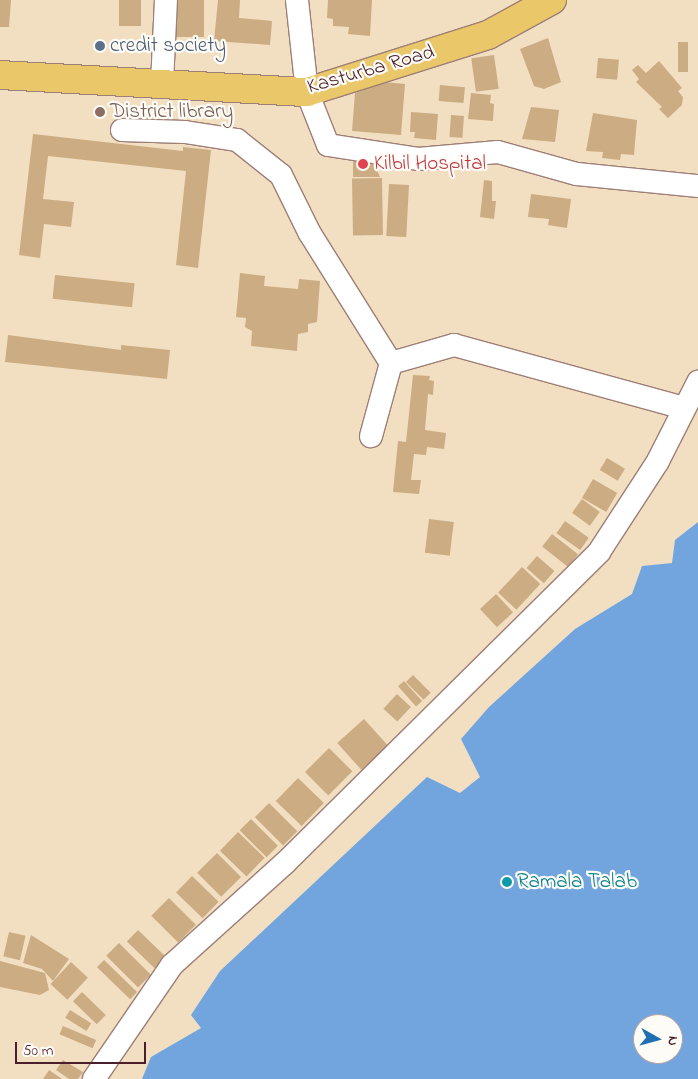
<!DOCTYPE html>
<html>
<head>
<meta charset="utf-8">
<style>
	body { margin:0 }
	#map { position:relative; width:698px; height:1079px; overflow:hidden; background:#f2dfc1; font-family:"Indie Flower",sans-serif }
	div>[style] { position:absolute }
	.water>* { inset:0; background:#72a5de }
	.building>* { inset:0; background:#ccac82; transform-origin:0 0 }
	.roads { filter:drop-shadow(1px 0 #9e7f76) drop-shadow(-1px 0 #9e7f76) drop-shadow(0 1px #9e7f76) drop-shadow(0 -1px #9e7f76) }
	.minor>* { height:22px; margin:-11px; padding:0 11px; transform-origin:11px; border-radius:11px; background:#fff }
	.major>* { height:28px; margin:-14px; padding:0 14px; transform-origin:14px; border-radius:14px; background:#eac769 }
	.dots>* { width:14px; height:14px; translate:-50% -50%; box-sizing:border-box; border:2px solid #fdfcf7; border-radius:50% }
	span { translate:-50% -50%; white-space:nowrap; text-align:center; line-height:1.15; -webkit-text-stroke:4.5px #fdfcf7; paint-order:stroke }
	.service-label { font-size:21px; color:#4e5e75 }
	.left { translate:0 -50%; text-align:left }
	.street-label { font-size:21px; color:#4a1f2b }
	.education-label { font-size:21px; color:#785e54 }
	.health-label { font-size:21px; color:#be3a42 }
	.culture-label { font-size:21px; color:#0d838f }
	.north { position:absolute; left:633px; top:1014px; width:50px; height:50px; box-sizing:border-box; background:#fdfcf7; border:1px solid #b5a4a5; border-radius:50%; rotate:97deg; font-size:14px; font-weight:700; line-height:20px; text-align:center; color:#4a1f2b }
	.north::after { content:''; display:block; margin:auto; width:18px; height:22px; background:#1f6fb2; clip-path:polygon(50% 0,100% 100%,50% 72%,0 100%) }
	.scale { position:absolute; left:15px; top:1042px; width:131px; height:22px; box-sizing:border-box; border:2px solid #4a1f2b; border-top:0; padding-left:6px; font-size:15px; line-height:18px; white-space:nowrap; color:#4a1f2b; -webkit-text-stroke:4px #fdfcf7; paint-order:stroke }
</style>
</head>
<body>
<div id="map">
	<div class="water">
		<div style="clip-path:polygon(evenodd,698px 522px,698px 1079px,142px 1079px,151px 1057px,201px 1028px,191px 1015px,220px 971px,427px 777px,460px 793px,480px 777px,461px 739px,489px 707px,575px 629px,632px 594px,642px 566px,672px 563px,675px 540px,698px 522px,643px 1024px,673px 1024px,673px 1054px,643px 1054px,643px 1024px)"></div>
	</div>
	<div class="building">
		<div style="clip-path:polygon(0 0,11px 0,9px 27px,0 27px)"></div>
		<div style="left:119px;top:0;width:22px;height:26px"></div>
		<div style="left:168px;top:0;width:36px;height:37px"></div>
		<div style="clip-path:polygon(218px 0,240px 0,239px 18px,272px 21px,270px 45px,214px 41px)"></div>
		<div style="clip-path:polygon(328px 0,372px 0,370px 36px,348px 34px,349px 27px,333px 26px,333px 19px,327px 18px)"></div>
		<div style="clip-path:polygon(548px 38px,561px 82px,544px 89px,534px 86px,520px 49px)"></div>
		<div style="left:678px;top:42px;width:10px;height:30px"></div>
		<div style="left:494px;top:55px;width:34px;height:23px;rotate:82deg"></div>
		<div style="left:598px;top:58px;width:21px;height:20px;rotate:5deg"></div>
		<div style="clip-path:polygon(659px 61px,682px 88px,678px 91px,683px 97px,682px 105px,668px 118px,659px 109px,662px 107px,636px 82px,639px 79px,632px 70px,638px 65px,646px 73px)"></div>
		<div style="clip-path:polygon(384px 82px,405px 84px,401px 135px,352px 131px,355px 93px)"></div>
		<div style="left:440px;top:85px;width:25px;height:16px;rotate:5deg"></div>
		<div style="clip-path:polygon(471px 93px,491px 95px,490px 103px,494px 104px,493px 121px,468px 119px)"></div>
		<div style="clip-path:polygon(531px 107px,559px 110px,555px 142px,522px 139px)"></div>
		<div style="clip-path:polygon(411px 112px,438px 114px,436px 140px,414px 138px,415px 132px,410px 132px)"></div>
		<div style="clip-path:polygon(593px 113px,637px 120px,634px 155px,621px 154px,620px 160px,602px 158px,603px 152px,586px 151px)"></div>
		<div style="left:451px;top:115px;width:13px;height:22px;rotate:4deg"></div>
		<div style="clip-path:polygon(33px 134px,183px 151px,183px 147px,211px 150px,198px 268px,176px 265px,186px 171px,48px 156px,43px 199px,74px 202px,71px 227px,44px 224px,40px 258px,19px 255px)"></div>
		<div style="clip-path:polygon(353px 155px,383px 155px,375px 166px,380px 177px,353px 177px)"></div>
		<div style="left:382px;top:178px;width:57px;height:30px;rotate:89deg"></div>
		<div style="clip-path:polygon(484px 180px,492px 181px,492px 201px,496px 201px,494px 219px,480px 217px)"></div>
		<div style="left:389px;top:184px;width:20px;height:52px;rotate:3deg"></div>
		<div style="clip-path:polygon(531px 194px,571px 199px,567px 228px,548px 225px,549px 219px,528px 217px)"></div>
		<div style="clip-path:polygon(240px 273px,265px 276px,264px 286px,298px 289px,299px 279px,320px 281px,317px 322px,308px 324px,308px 332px,298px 334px,297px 351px,251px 346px,252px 331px,245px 327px,246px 318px,236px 317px)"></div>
		<div style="left:55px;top:275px;width:80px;height:24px;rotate:6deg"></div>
		<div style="clip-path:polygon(8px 335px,121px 350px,121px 345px,170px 350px,167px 379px,5px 362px)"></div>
		<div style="clip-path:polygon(413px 375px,430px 376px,429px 380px,434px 381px,433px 395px,428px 394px,425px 430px,446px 433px,444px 449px,427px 447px,426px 455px,414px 454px,411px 480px,421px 480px,419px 494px,393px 492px,398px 441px,406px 442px)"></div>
		<div style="left:607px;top:458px;width:21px;height:14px;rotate:31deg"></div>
		<div style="left:593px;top:479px;width:28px;height:22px;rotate:30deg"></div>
		<div style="left:582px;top:499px;width:22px;height:17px;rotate:36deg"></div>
		<div style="left:429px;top:519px;width:25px;height:34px;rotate:7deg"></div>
		<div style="left:565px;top:521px;width:29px;height:15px;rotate:35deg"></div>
		<div style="left:552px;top:534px;width:33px;height:16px;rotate:38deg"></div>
		<div style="left:537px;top:556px;width:23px;height:16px;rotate:41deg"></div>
		<div style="left:522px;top:567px;width:25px;height:35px;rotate:43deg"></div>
		<div style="left:496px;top:594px;width:25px;height:22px;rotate:47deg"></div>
		<div style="left:413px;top:675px;width:25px;height:10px;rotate:45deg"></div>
		<div style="left:404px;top:681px;width:27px;height:8px;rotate:48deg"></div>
		<div style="left:397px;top:694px;width:19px;height:20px;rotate:43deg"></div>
		<div style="left:364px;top:719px;width:36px;height:36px;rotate:48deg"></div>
		<div style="left:329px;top:748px;width:33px;height:34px;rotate:45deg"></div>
		<div style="left:298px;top:778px;width:36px;height:32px;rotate:44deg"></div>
		<div style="left:269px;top:803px;width:40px;height:20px;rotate:45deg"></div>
		<div style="left:251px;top:819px;width:38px;height:16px;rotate:45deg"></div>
		<div style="left:238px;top:832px;width:37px;height:26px;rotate:44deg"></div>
		<div style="left:217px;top:853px;width:34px;height:28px;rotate:45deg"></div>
		<div style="left:192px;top:876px;width:37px;height:23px;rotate:44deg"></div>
		<div style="left:169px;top:898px;width:38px;height:25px;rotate:45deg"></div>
		<div style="left:138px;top:930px;width:40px;height:16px;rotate:44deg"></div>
		<div style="left:9px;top:932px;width:17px;height:25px;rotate:13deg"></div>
		<div style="clip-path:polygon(31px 935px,69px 959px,53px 981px,42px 969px,23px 963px)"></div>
		<div style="left:119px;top:943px;width:45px;height:18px;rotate:45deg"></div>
		<div style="left:104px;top:960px;width:46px;height:10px;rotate:44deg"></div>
		<div style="clip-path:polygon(0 961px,45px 973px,49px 990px,40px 995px,0 987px)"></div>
		<div style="left:71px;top:962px;width:23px;height:30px;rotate:43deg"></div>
		<div style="left:82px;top:992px;width:33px;height:13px;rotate:44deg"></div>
		<div style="left:70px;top:1010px;width:25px;height:9px;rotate:32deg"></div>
		<div style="left:63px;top:1026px;width:36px;height:9px;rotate:23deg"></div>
		<div style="clip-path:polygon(63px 1060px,83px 1072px,78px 1079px,69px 1079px,56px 1070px)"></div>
		<div style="clip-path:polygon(49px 1070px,62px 1079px,43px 1079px)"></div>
	</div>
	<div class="roads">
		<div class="minor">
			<div style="left:297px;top:0;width:93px;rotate:83.8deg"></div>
			<div style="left:307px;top:92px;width:57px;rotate:68.4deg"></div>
			<div style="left:328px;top:145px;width:91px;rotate:8.8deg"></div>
			<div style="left:418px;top:159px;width:80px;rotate:-5deg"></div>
			<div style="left:498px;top:152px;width:82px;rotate:15.6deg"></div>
			<div style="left:577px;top:174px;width:122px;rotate:5.7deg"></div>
			<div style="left:162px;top:84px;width:84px;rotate:-87.3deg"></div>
			<div style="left:122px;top:130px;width:63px;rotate:1.8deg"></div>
			<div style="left:185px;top:132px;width:53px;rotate:8.7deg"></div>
			<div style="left:237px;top:140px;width:56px;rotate:38.5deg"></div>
			<div style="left:281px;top:175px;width:64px;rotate:63.8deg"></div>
			<div style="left:309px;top:232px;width:155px;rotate:58deg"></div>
			<div style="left:391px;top:363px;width:76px;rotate:105.3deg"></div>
			<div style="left:391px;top:363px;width:66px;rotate:-15.9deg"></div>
			<div style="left:454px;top:345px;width:238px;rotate:15.3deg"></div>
			<div style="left:94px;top:1079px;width:138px;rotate:-55.6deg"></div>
			<div style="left:172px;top:965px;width:152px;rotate:-42.1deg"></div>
			<div style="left:285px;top:863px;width:442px;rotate:-44.7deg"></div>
			<div style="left:599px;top:552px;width:108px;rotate:-57deg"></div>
			<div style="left:658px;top:461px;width:89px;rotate:-63.1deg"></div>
		</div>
		<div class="major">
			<div style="left:0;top:75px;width:307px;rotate:3.2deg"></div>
			<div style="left:307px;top:92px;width:190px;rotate:-17.5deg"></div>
			<div style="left:488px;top:35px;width:73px;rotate:-28.7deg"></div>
		</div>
	</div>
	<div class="dots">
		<div style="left:100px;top:46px;background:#5c6f8a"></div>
		<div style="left:100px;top:112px;background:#8d6e63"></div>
		<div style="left:363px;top:164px;background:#e0444e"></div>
		<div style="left:507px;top:882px;background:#0f9aa8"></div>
	</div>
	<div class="service-label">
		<span class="left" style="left:110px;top:46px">credit society</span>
	</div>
	<div class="street-label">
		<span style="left:371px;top:70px;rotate:-16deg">Kasturba Road</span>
	</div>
	<div class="education-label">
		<span class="left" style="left:110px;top:112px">District library</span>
	</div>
	<div class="health-label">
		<span class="left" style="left:374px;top:164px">Kilbil Hospital</span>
	</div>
	<div class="culture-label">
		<span class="left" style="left:517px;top:882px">Ramala Talab</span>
	</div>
	<div class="north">N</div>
	<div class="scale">50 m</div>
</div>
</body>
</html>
